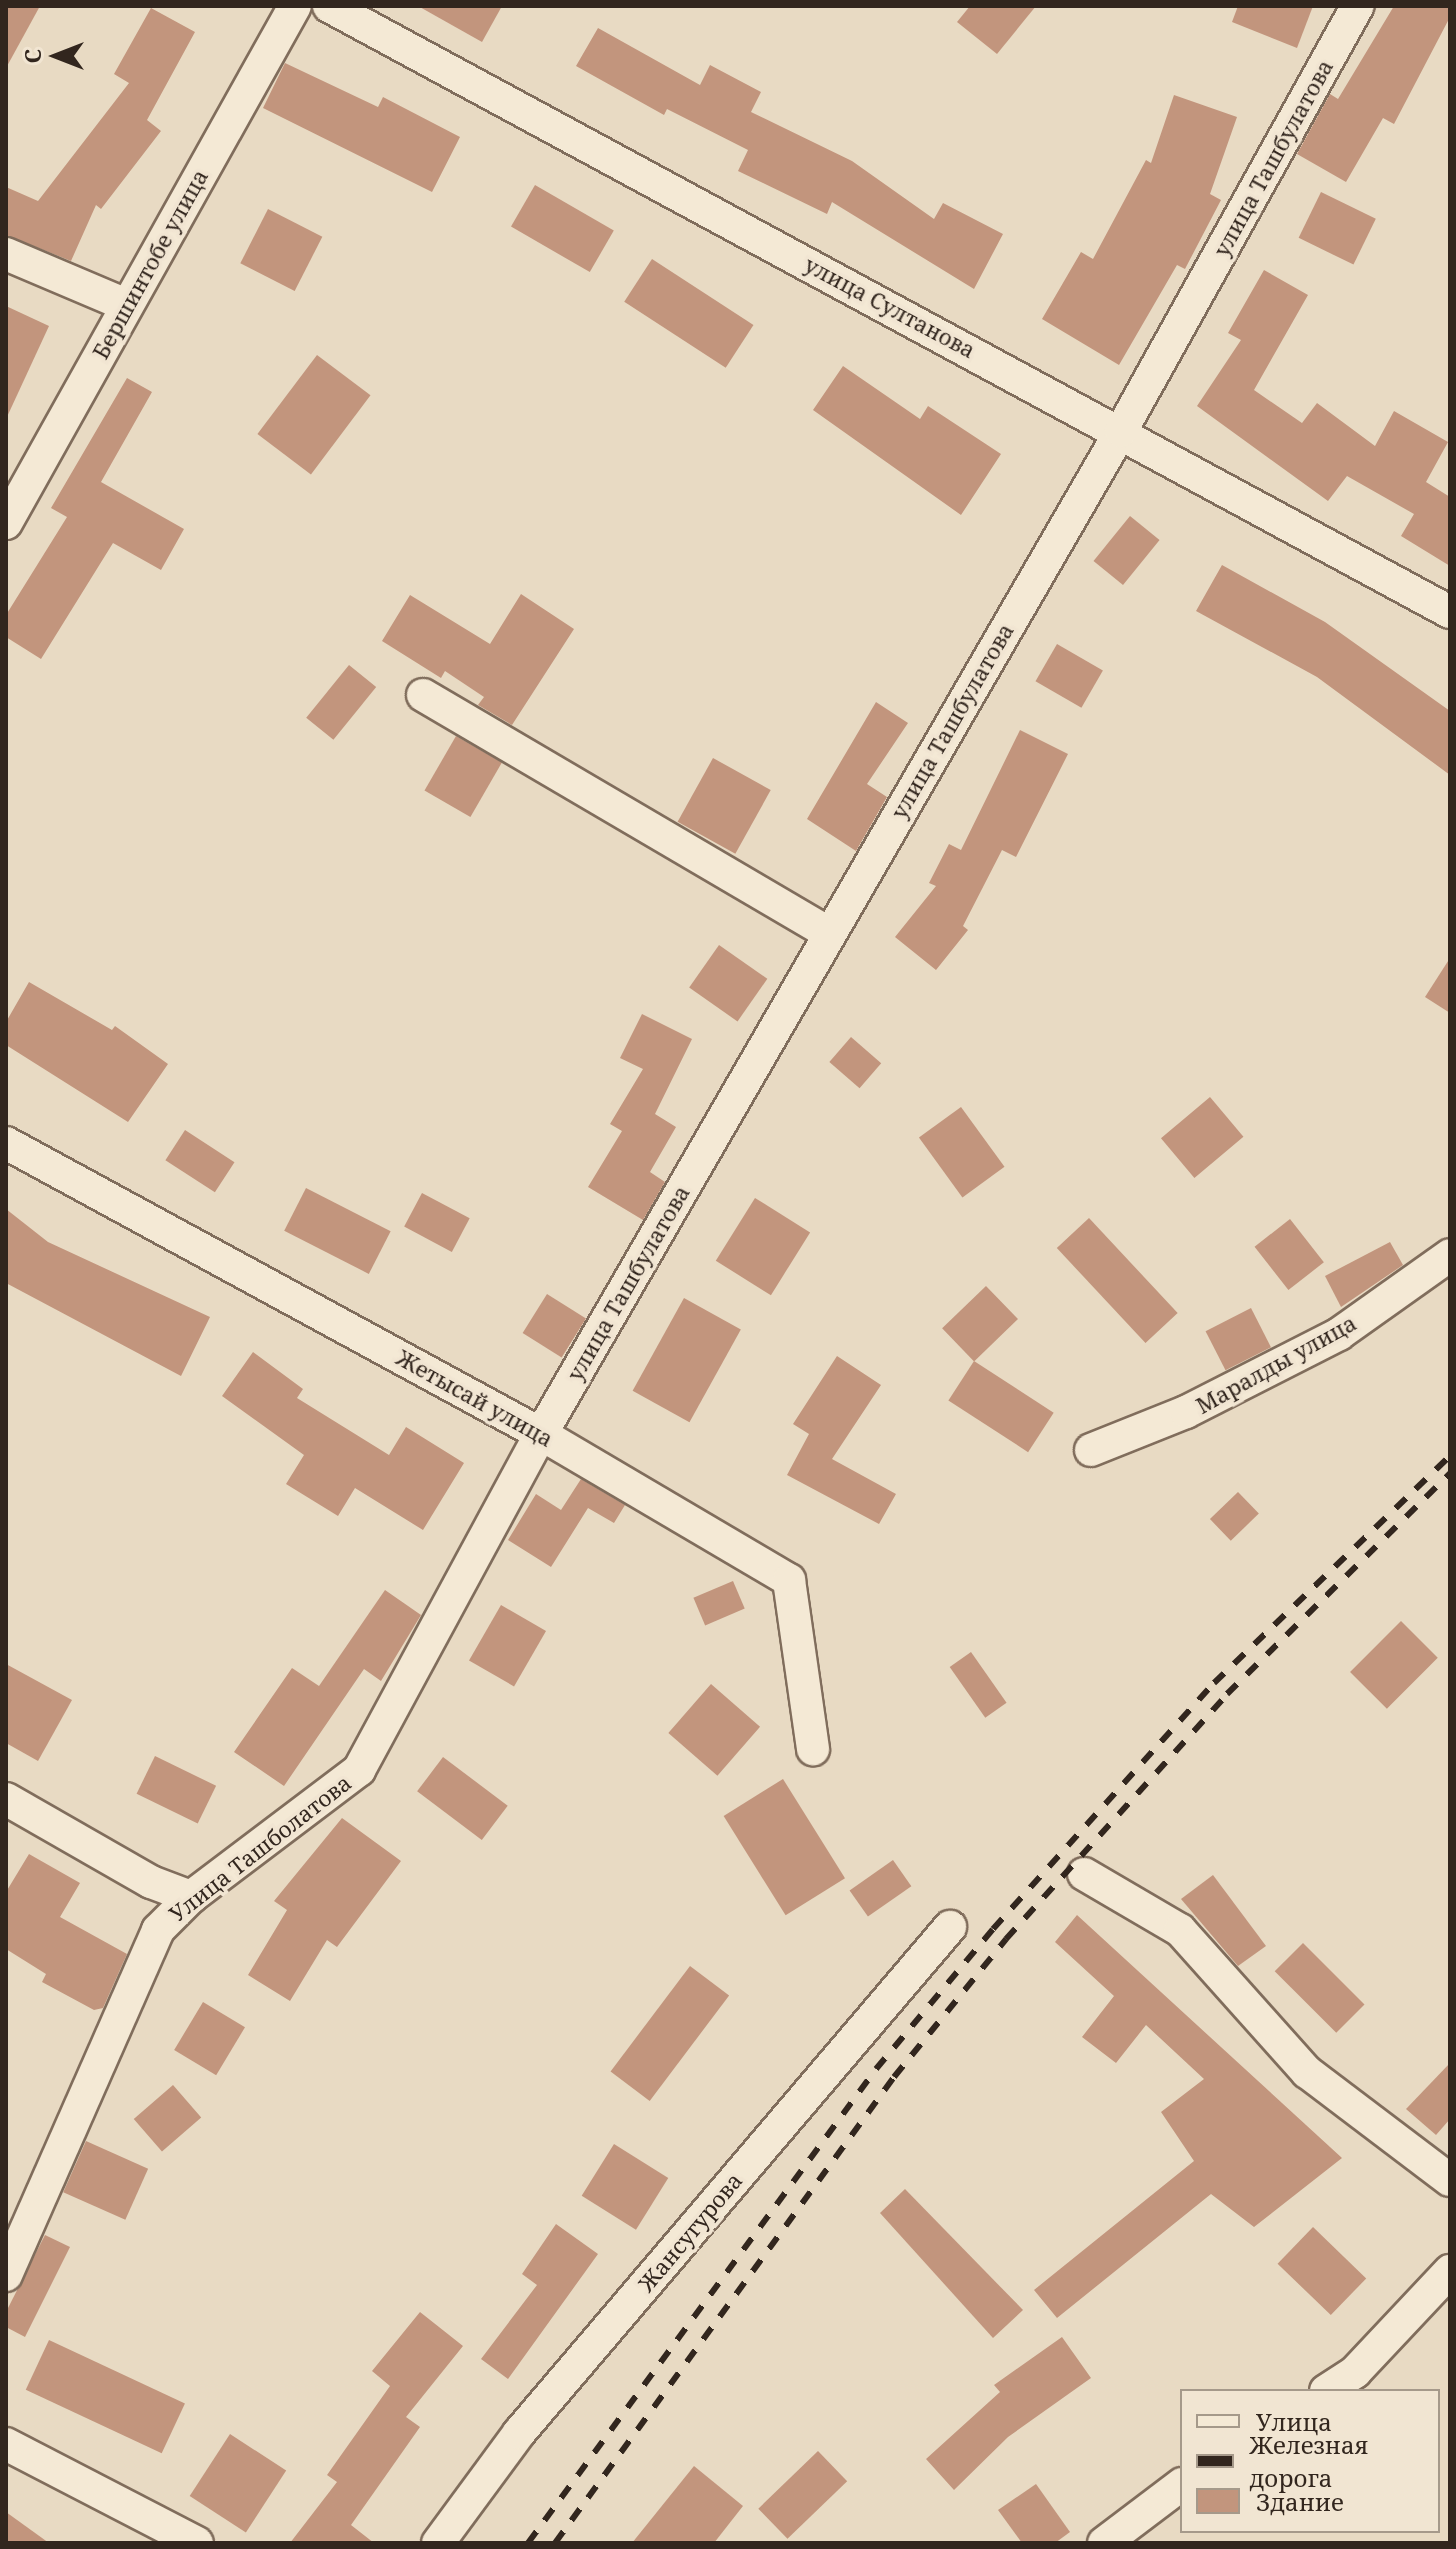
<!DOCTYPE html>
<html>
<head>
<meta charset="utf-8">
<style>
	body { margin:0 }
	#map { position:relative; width:1456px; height:2549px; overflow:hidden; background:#e8dac3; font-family:"Noto Serif",serif }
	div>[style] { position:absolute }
	.building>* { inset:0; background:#c2957d; transform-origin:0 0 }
	.roads { filter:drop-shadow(2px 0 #806d5c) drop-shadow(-2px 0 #806d5c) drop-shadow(0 2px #806d5c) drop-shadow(0 -2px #806d5c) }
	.minor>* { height:32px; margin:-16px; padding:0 16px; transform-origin:16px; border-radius:16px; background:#f4e9d5 }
	.rail>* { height:6px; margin-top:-3px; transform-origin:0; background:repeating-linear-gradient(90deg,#32261e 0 14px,transparent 0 28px) }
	span { translate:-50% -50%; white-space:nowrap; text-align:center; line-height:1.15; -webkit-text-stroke:7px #f1e5d2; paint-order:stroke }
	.street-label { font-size:22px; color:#32261e }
	.frame { position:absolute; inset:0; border:8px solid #32261e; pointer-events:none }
	.legend { position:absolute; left:1180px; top:2389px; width:260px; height:144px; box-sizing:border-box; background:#f1e5d2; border:2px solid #a5998a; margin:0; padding:10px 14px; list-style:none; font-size:24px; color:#32261e }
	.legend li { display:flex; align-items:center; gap:16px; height:40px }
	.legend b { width:40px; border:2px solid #a5998a }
	.north { position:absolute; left:16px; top:16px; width:80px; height:80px; -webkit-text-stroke:6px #f1e5d2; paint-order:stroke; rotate:270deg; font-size:22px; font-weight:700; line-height:32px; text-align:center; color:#32261e }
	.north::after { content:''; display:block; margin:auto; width:28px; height:36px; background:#32261e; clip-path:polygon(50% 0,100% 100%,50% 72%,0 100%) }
</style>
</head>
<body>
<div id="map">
	<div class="building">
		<div style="clip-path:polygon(6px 6px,40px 6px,6px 68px)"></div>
		<div style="clip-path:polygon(418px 6px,502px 6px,482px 42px)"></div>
		<div style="clip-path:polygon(970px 6px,1036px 6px,997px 54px,957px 22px)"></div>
		<div style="clip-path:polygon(1238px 6px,1313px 6px,1297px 48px,1232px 22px)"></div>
		<div style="clip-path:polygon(1394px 6px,1450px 6px,1450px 17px,1394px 124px,1383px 118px,1346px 182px,1297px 154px,1330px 94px,1338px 99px)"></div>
		<div style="clip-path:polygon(151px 8px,195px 32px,147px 120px,161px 131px,101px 209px,96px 205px,71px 261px,6px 235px,6px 187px,38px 201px,129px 83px,114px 74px)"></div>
		<div style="clip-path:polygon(598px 28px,700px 85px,710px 65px,761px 92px,751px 112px,852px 161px,934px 219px,943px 203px,1003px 234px,974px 289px,832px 202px,827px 214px,738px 171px,748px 150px,667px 109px,664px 115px,576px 66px)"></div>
		<div style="clip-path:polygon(285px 63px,378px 107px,383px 97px,460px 137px,432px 192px,263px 108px)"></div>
		<div style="clip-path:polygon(1174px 95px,1237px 117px,1210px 194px,1221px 200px,1185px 269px,1177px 265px,1119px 365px,1042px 319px,1081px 252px,1093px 259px,1146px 160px,1151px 163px)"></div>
		<div style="left:535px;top:185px;width:91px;height:48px;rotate:30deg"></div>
		<div style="left:1321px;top:192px;width:61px;height:51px;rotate:26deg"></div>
		<div style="left:268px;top:209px;width:61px;height:61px;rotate:27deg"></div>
		<div style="left:652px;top:259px;width:121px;height:51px;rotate:33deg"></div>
		<div style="clip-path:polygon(1264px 270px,1308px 295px,1254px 390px,1302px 423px,1317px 403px,1375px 446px,1394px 411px,1448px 442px,1426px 482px,1450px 497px,1450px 566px,1401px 536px,1414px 514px,1347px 476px,1328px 501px,1197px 406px,1241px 340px,1228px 333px)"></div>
		<div style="clip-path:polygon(6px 306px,49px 326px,6px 419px)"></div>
		<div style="left:317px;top:355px;width:67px;height:99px;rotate:37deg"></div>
		<div style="clip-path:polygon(843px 366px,920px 419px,928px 406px,1001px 454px,961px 515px,813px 410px)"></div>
		<div style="clip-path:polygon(127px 378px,152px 392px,101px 482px,184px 529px,161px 570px,113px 543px,41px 659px,6px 637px,6px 615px,67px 517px,51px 508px)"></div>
		<div style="left:1130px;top:516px;width:38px;height:58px;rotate:39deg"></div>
		<div style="clip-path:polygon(1222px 565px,1325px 622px,1450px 711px,1450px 775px,1317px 677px,1196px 611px)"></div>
		<div style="clip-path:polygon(521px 594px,574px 629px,512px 725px,478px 705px,484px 697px,445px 671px,441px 678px,382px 641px,410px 595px,490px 644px)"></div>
		<div style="left:1057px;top:644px;width:53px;height:43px;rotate:30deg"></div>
		<div style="left:349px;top:665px;width:35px;height:68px;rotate:39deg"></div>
		<div style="clip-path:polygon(876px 702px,908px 723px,867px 784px,887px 797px,856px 851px,807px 819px)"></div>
		<div style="clip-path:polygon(1020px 730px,1068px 754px,1016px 857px,1002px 850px,963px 926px,968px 930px,936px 970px,895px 937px,936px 886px,929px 883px,949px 844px,961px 850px)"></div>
		<div style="left:456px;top:736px;width:53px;height:63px;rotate:30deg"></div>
		<div style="left:713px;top:758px;width:66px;height:73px;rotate:29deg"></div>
		<div style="left:719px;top:945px;width:59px;height:52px;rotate:35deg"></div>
		<div style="clip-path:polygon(1450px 958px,1450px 1013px,1425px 997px)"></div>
		<div style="clip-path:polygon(29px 982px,112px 1030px,115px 1026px,168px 1064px,128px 1122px,6px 1045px,6px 1022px)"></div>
		<div style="clip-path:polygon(642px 1014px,692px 1039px,655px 1114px,676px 1127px,650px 1172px,665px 1182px,643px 1220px,588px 1187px,622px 1131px,610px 1124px,643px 1069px,620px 1058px)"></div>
		<div style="left:851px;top:1037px;width:40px;height:33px;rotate:41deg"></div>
		<div style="left:1210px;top:1097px;width:52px;height:64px;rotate:50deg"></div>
		<div style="left:961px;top:1107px;width:74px;height:52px;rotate:54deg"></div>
		<div style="left:185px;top:1130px;width:59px;height:36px;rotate:33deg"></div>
		<div style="left:306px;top:1188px;width:95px;height:48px;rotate:27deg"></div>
		<div style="left:422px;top:1193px;width:54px;height:38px;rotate:28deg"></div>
		<div style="left:755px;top:1198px;width:65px;height:74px;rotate:32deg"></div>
		<div style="clip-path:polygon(6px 1209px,48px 1242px,210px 1317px,181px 1376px,6px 1283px)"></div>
		<div style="left:1089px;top:1218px;width:130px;height:44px;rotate:47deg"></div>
		<div style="left:1290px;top:1219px;width:55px;height:45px;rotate:52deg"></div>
		<div style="clip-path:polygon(1390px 1242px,1403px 1265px,1341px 1307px,1325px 1276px)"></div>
		<div style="left:986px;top:1286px;width:46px;height:61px;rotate:46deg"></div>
		<div style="left:547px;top:1294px;width:46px;height:46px;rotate:32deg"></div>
		<div style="left:684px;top:1298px;width:65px;height:106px;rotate:29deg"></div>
		<div style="left:1251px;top:1308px;width:44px;height:51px;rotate:63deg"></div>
		<div style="clip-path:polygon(253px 1352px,303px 1389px,297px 1398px,389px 1455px,406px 1427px,464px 1463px,423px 1530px,355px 1488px,338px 1516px,286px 1484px,304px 1455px,222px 1396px)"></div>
		<div style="clip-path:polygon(837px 1356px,881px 1385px,832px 1459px,896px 1494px,879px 1524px,787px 1475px,809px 1434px,793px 1424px)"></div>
		<div style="left:974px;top:1361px;width:95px;height:47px;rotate:33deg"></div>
		<div style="clip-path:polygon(581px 1479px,625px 1505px,614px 1523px,588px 1508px,551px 1567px,508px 1540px,536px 1494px,561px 1510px)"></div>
		<div style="left:1238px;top:1492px;width:30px;height:39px;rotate:46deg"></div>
		<div style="left:733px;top:1581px;width:30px;height:43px;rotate:67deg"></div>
		<div style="clip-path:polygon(385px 1590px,421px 1615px,381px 1681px,364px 1669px,284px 1786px,234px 1752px,292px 1668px,319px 1686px)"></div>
		<div style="left:501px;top:1605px;width:52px;height:64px;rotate:30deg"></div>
		<div style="left:1401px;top:1621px;width:52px;height:72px;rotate:45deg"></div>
		<div style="left:971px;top:1652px;width:62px;height:26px;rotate:55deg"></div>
		<div style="clip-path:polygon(6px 1664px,72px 1700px,38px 1761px,6px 1743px)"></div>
		<div style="left:711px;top:1684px;width:65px;height:65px;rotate:41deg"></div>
		<div style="left:155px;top:1756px;width:68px;height:42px;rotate:26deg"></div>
		<div style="left:443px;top:1757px;width:81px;height:43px;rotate:37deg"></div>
		<div style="left:783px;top:1779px;width:117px;height:70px;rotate:58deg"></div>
		<div style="clip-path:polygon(342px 1818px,401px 1861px,337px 1947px,327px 1940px,290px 2001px,248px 1975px,287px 1910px,274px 1901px)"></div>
		<div style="clip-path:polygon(29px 1854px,80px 1883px,60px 1917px,127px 1954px,103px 2008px,94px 2010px,42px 1982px,46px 1974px,6px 1949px,6px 1892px)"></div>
		<div style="left:893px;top:1860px;width:32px;height:53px;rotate:55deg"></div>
		<div style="clip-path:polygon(1213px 1875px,1266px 1946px,1238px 1966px,1181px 1899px)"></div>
		<div style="clip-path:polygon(1077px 1915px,1342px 2158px,1254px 2227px,1211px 2194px,1057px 2318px,1034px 2290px,1194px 2161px,1161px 2112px,1204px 2079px,1146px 2025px,1116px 2063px,1082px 2037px,1114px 1996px,1055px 1942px)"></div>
		<div style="left:1303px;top:1943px;width:87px;height:40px;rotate:45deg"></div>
		<div style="left:690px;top:1966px;width:49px;height:132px;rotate:37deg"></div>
		<div style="left:203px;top:2002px;width:49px;height:56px;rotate:31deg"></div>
		<div style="clip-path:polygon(1450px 2063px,1450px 2119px,1436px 2135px,1406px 2109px)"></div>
		<div style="left:173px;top:2085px;width:43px;height:52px;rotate:49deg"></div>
		<div style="left:86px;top:2141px;width:68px;height:56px;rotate:24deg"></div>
		<div style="left:614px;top:2144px;width:64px;height:61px;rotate:32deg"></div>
		<div style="clip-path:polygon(905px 2189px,1023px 2310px,993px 2338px,880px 2213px)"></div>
		<div style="clip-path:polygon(556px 2224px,598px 2254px,508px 2379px,481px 2359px,537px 2285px,522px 2274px)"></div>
		<div style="left:1313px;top:2227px;width:74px;height:51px;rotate:44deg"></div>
		<div style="clip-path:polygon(45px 2235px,70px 2247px,25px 2337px,6px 2327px,6px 2312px)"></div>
		<div style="clip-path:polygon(420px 2312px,463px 2346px,406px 2417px,420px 2427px,351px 2525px,374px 2543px,290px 2543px,337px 2482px,327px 2475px,390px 2386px,372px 2371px)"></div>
		<div style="clip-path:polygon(1062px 2337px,1091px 2378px,1008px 2437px,954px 2490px,926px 2459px,1000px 2392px,994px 2385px)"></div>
		<div style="left:49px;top:2340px;width:150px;height:55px;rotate:25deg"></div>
		<div style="left:230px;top:2434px;width:67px;height:74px;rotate:33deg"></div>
		<div style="left:818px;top:2451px;width:42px;height:83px;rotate:46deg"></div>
		<div style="clip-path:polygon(694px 2466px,743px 2506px,714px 2543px,632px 2543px)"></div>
		<div style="clip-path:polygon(1036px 2484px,1070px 2532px,1055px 2543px,1022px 2543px,998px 2510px)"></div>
		<div style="clip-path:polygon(6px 2512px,49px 2543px,6px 2543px)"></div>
	</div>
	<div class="roads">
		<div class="minor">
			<div style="left:329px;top:6px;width:1274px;rotate:28.4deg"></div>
			<div style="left:6px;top:254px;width:130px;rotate:23deg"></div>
			<div style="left:6px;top:523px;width:592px;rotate:-60.8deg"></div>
			<div style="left:423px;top:695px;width:471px;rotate:30.4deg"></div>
			<div style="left:6px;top:1143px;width:609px;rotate:28.54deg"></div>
			<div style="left:541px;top:1434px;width:288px;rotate:30.5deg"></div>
			<div style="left:789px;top:1580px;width:171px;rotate:81.9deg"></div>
			<div style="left:1091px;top:1450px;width:102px;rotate:-21.8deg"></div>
			<div style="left:1186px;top:1412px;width:172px;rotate:-27deg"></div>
			<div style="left:1339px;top:1334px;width:136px;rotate:-35.4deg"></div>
			<div style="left:6px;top:1799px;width:167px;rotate:29.8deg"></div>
			<div style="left:151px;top:1882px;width:43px;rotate:20.6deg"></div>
			<div style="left:1084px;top:1874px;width:111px;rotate:30.3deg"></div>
			<div style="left:1180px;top:1930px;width:191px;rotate:48.2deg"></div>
			<div style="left:1307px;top:2072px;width:179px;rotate:37.1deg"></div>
			<div style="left:6px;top:2275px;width:377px;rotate:-66.2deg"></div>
			<div style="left:158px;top:1930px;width:47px;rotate:-45deg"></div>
			<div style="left:191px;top:1897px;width:211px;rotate:-37.1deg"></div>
			<div style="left:359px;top:1770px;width:382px;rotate:-61.6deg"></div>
			<div style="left:541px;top:1434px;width:1159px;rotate:-59.96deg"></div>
			<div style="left:1121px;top:431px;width:487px;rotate:-60.9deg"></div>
			<div style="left:1326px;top:2391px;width:35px;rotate:-33deg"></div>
			<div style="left:1355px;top:2372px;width:139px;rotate:-46.8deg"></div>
			<div style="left:6px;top:2444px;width:215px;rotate:27.4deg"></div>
			<div style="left:438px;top:2543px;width:137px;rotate:-53.6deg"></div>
			<div style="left:519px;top:2433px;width:665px;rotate:-49.58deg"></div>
			<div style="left:1104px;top:2543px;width:98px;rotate:-37.1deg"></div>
		</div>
	</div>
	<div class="rail">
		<div style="left:528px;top:2543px;width:588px;rotate:-53.71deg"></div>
		<div style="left:876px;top:2069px;width:182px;rotate:-50.1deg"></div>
		<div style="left:993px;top:1929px;width:331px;rotate:-48.1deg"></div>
		<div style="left:1214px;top:1683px;width:327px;rotate:-43.9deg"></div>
		<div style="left:555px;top:2543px;width:576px;rotate:-53.97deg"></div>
		<div style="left:894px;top:2077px;width:178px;rotate:-50.9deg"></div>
		<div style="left:1006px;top:1939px;width:330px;rotate:-47.9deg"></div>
		<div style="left:1227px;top:1694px;width:314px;rotate:-44.7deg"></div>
	</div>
	<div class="street-label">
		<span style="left:1273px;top:158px;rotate:-61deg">улица Ташбулатова</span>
		<span style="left:150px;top:264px;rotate:-61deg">Бершинтобе улица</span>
		<span style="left:890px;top:307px;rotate:28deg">улица Султанова</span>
		<span style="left:952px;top:721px;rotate:-60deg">улица Ташбулатова</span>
		<span style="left:628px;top:1283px;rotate:-60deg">улица Ташбулатова</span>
		<span style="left:1276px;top:1364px;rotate:-29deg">Маралды улица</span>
		<span style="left:475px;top:1398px;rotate:29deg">Жетысай улица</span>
		<span style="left:260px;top:1848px;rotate:-38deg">Улица Ташболатова</span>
		<span style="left:690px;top:2232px;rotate:-50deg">Жансугурова</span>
	</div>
	<div class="frame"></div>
	<ul class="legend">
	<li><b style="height:10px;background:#f4e9d5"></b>Улица</li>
	<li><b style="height:10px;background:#32261e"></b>Железная дорога</li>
	<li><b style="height:22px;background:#c2957d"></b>Здание</li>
	</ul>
	<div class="north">С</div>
</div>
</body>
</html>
